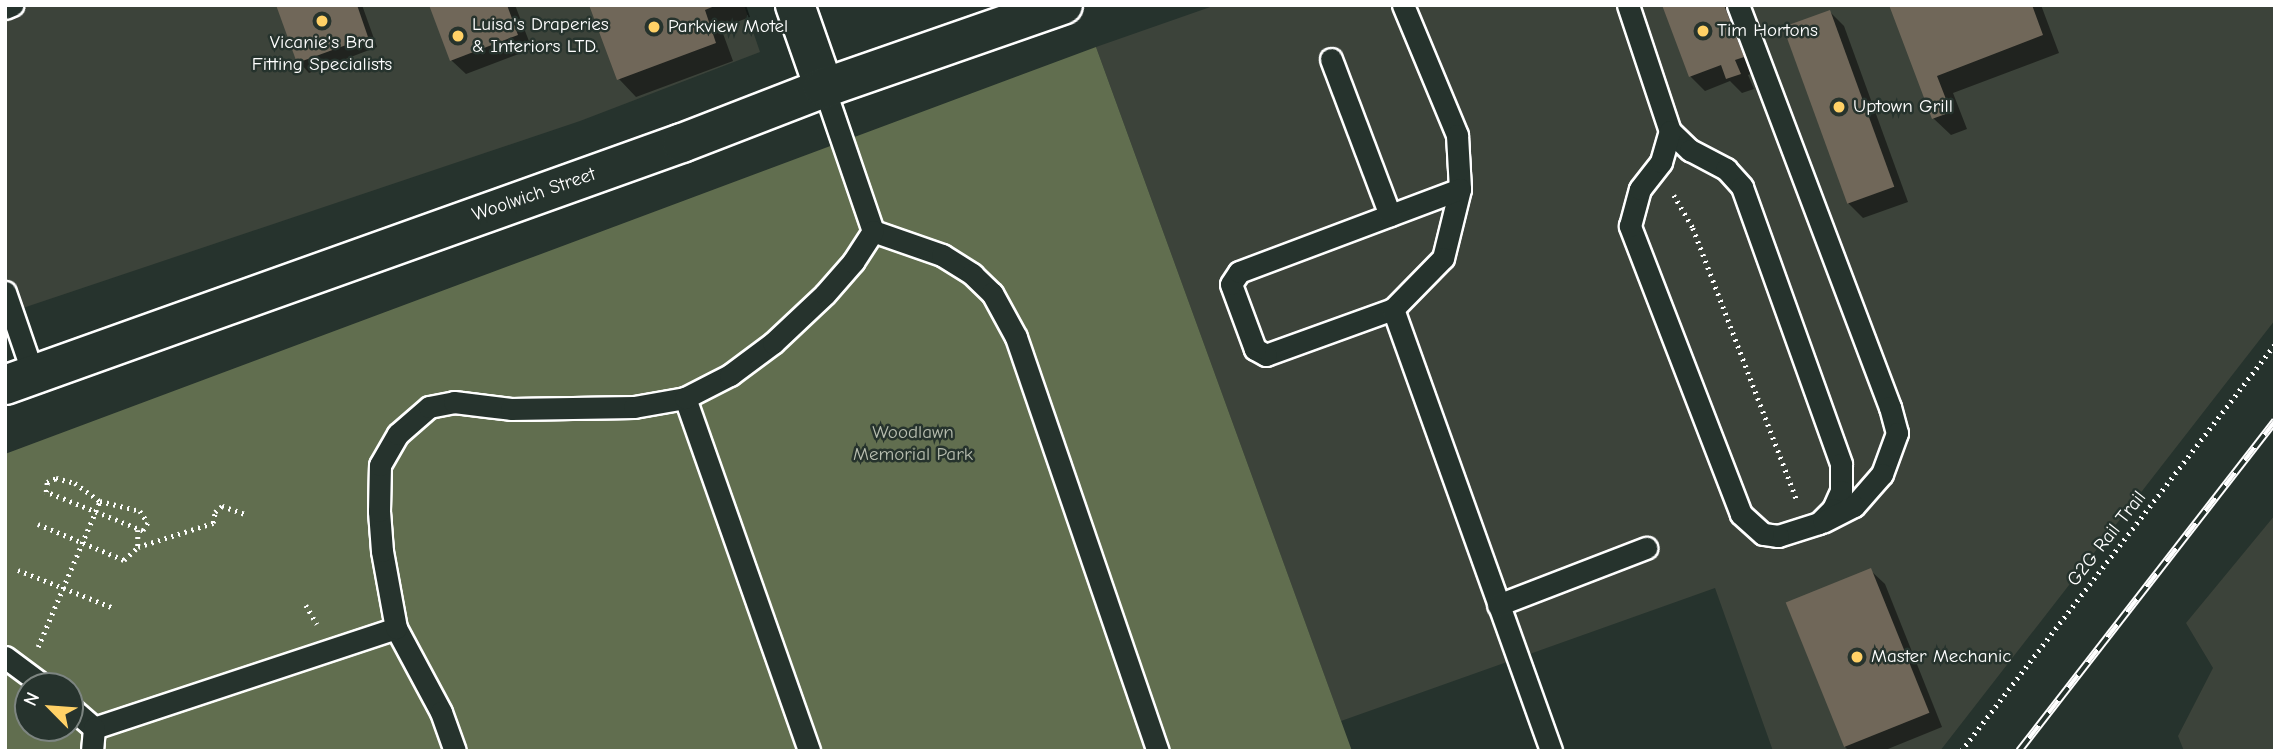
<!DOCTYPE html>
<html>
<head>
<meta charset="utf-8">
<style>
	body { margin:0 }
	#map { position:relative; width:2280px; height:756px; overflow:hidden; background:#26332d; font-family:"Comic Neue",sans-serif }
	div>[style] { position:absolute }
	.built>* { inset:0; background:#3c433a }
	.green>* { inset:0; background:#616e4f }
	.shadow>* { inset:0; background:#0007 }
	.building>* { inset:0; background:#706759; transform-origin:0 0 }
	.path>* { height:4.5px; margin-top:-2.25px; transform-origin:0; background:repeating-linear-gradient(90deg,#fff 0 2px,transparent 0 7px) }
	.roads { filter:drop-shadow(2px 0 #fff) drop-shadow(-2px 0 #fff) drop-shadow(0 2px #fff) drop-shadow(0 -2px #fff) }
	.lane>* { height:21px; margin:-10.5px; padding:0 10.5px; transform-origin:10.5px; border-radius:10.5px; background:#26332d }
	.street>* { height:38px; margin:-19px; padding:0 19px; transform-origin:19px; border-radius:19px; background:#26332d }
	.secondary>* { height:38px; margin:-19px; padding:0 19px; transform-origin:19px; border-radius:19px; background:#26332d }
	.rail>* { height:8px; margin-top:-4px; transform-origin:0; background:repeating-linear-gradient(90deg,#26332d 0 16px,#fff 0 32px); box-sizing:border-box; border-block:2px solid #fff }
	.dots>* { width:19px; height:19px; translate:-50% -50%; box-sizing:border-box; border:4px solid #26332d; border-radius:50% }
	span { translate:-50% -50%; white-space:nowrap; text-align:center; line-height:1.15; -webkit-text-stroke:5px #26332d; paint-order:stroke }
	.poi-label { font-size:19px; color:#fff }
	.left { translate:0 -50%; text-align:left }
	.street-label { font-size:19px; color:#fff }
	.park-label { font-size:19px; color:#b8beb0 }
	.frame { position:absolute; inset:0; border:7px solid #fff; pointer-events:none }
	.north { position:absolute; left:14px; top:672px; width:70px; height:70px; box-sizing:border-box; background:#26332d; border:2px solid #7d8581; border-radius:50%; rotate:295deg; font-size:19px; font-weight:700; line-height:28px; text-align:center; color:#fff }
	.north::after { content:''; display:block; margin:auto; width:24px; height:32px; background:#ffd166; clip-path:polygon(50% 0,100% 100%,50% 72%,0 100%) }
</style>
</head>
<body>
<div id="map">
	<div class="built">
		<div style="clip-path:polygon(5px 5px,744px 5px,760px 52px,580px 121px,5px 314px)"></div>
		<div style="clip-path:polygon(1216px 5px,2275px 5px,2275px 320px,1940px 751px,1773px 751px,1715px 588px,1341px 721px,1096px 47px)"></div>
		<div style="clip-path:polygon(2275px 515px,2275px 751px,2184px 751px,2178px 736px,2213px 668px,2186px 623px)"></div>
	</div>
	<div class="green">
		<div style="clip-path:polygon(evenodd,1096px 47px,1352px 751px,5px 751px,5px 454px,1096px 47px,28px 686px,70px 686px,70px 728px,28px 728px,28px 686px)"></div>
	</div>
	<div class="shadow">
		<div style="clip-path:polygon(278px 5px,362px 5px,377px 47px,309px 73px,299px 62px)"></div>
		<div style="clip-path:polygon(431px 5px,515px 5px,532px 49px,466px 74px,451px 60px)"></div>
		<div style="clip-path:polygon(591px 5px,746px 5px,750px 17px,721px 28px,733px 61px,636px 97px,619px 79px)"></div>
		<div style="clip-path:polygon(1664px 5px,1732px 5px,1757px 72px,1748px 75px,1754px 89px,1742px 93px,1730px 81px,1705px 91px,1690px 76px)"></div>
		<div style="clip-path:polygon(1891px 5px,2041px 5px,2059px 53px,1953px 93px,1967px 129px,1951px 135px,1933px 118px)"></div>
		<div style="clip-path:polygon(1830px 12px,1844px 26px,1908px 202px,1863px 218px,1848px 203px)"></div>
		<div style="clip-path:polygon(1870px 570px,1885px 584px,1942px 727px,1883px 751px,1849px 751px,1844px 746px)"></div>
	</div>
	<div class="building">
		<div style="clip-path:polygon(276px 5px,357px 5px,368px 37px,297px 63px)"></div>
		<div style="clip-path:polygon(429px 5px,507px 5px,518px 35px,450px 61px)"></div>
		<div style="clip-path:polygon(589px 5px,717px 5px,705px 10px,716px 43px,617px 80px)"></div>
		<div style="clip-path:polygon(1662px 5px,1724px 5px,1744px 57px,1735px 60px,1741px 74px,1726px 79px,1721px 65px,1689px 77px)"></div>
		<div style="clip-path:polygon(1889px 5px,2032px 5px,2043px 35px,1937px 76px,1951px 112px,1932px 119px)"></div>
		<div style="left:1830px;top:10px;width:188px;height:50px;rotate:70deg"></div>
		<div style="left:1871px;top:568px;width:156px;height:92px;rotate:68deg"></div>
	</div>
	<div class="path">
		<div style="left:1674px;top:195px;width:38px;rotate:60deg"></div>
		<div style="left:1693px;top:228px;width:292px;rotate:69.1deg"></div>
		<div style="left:56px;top:478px;width:20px;rotate:15deg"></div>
		<div style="left:75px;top:483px;width:31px;rotate:36deg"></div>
		<div style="left:100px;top:501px;width:41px;rotate:14deg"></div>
		<div style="left:140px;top:511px;width:14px;rotate:56deg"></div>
		<div style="left:148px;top:523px;width:9px;rotate:122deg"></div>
		<div style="left:143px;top:531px;width:105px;rotate:-158.1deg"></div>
		<div style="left:46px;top:492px;width:10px;rotate:-84deg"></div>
		<div style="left:47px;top:482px;width:10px;rotate:-24deg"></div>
		<div style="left:38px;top:524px;width:93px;rotate:22.7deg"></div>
		<div style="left:124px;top:560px;width:19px;rotate:-43deg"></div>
		<div style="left:138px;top:530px;width:17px;rotate:90deg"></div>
		<div style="left:138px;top:547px;width:79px;rotate:-17.7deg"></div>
		<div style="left:213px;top:523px;width:11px;rotate:-80deg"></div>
		<div style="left:215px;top:512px;width:9px;rotate:-41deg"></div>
		<div style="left:222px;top:506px;width:24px;rotate:19deg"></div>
		<div style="left:18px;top:570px;width:103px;rotate:21.6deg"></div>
		<div style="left:306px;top:605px;width:22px;rotate:60deg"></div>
		<div style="left:38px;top:647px;width:159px;rotate:-67deg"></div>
		<div style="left:1961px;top:751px;width:514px;rotate:-52.35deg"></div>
	</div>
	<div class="roads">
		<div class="lane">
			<div style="left:1403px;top:5px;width:141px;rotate:67.4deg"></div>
			<div style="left:1457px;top:135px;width:54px;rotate:86.8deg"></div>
			<div style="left:1460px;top:189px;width:71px;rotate:103.8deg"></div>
			<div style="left:1443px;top:258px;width:71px;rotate:134.4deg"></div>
			<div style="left:1393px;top:309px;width:135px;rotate:160.1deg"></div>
			<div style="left:1266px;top:355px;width:13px;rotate:-151deg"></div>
			<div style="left:1255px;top:349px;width:69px;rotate:-110.3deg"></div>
			<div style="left:1231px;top:284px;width:14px;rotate:-56deg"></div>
			<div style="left:1239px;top:272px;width:236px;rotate:-20.6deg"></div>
			<div style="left:1628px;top:5px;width:133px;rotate:71.6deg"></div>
			<div style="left:1670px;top:131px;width:28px;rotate:44deg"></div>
			<div style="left:1690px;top:150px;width:41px;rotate:27.8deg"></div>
			<div style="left:1726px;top:169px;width:24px;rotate:48deg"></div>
			<div style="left:1742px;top:187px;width:294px;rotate:70.3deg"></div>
			<div style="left:1841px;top:464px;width:27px;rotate:90deg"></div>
			<div style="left:1841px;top:491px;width:20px;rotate:114deg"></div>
			<div style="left:1833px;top:509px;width:20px;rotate:135deg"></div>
			<div style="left:1819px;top:523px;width:43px;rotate:162.4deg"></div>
			<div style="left:1778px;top:536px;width:15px;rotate:-172deg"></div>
			<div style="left:1763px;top:534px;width:30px;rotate:-138deg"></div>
			<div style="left:1741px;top:514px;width:309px;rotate:-111.1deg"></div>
			<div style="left:1630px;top:226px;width:38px;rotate:-75deg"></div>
			<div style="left:1640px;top:189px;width:34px;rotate:-52deg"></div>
			<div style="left:1661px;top:162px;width:32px;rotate:-74deg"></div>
			<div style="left:1738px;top:5px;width:430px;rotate:69.3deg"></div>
			<div style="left:1890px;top:407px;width:27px;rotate:75deg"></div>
			<div style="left:1897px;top:433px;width:44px;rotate:110.1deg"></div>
			<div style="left:1882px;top:474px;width:43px;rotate:131.2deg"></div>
			<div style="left:1854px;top:506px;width:34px;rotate:153deg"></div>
			<div style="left:5px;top:8px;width:8px;rotate:-23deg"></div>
			<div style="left:1331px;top:59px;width:167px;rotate:69.3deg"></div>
			<div style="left:824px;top:88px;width:151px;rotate:71.1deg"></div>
			<div style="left:873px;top:231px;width:73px;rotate:19.2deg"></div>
			<div style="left:942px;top:255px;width:36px;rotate:32deg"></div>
			<div style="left:972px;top:274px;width:28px;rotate:44deg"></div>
			<div style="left:992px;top:293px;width:50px;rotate:61.4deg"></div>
			<div style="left:1016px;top:337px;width:438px;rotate:71.1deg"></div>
			<div style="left:5px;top:292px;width:87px;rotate:71.1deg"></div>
			<div style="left:1393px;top:309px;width:469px;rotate:70.3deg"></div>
			<div style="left:685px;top:398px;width:374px;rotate:70.6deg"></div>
			<div style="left:1498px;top:605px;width:159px;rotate:-21.1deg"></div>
			<div style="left:396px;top:628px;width:95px;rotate:61.8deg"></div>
			<div style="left:441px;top:712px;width:41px;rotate:70.3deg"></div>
			<div style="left:5px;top:657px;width:49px;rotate:36.6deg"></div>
			<div style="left:70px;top:707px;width:32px;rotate:41deg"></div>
			<div style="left:94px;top:728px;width:318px;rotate:-18.3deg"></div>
			<div style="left:396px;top:628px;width:78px;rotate:-100.3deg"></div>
			<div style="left:382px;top:551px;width:40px;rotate:-94.3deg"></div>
			<div style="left:379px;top:511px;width:46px;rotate:-88.8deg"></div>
			<div style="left:380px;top:465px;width:36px;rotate:-60deg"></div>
			<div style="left:398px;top:434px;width:41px;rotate:-41.1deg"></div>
			<div style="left:429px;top:407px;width:25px;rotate:-11deg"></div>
			<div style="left:454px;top:402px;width:57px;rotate:7deg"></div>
			<div style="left:511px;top:409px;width:123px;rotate:-0.9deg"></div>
			<div style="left:634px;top:407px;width:52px;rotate:-10deg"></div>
			<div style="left:685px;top:398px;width:51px;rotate:-27.1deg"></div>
			<div style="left:730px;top:375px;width:54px;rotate:-36.7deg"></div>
			<div style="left:773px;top:343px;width:71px;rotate:-43.3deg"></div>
			<div style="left:825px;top:294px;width:43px;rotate:-48.8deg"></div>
			<div style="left:853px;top:262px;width:37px;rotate:-57deg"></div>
			<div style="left:92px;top:751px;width:23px;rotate:-85deg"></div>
		</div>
		<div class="street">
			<div style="left:795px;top:5px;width:88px;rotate:70.7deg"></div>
		</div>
		<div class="secondary">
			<div style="left:5px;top:385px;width:719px;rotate:-19.67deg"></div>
			<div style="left:682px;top:143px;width:152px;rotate:-21.2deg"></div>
			<div style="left:824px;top:88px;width:253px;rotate:-19.2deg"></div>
		</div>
	</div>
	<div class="rail">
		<div style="left:2019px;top:751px;width:418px;rotate:-52.2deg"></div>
	</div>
	<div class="dots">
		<div style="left:322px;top:21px;background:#ffd166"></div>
		<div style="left:654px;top:27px;background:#ffd166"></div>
		<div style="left:1703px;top:31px;background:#ffd166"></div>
		<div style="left:458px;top:36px;background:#ffd166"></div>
		<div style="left:1839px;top:107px;background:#ffd166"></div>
		<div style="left:1857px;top:657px;background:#ffd166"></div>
	</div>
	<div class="poi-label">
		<span class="left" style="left:472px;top:36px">Luisa's Draperies<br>&amp; Interiors LTD.</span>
		<span class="left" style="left:668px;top:27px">Parkview Motel</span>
		<span class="left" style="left:1717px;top:31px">Tim Hortons</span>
		<span style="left:322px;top:54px">Vicanie's Bra<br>Fitting Specialists</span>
		<span class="left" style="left:1853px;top:107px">Uptown Grill</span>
		<span class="left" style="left:1871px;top:657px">Master Mechanic</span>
	</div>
	<div class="street-label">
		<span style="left:534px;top:195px;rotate:-19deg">Woolwich Street</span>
		<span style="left:2107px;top:539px;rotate:-52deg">G2G Rail Trail</span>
	</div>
	<div class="park-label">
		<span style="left:913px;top:444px">Woodlawn<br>Memorial Park</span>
	</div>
	<div class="frame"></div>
	<div class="north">N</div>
</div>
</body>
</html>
